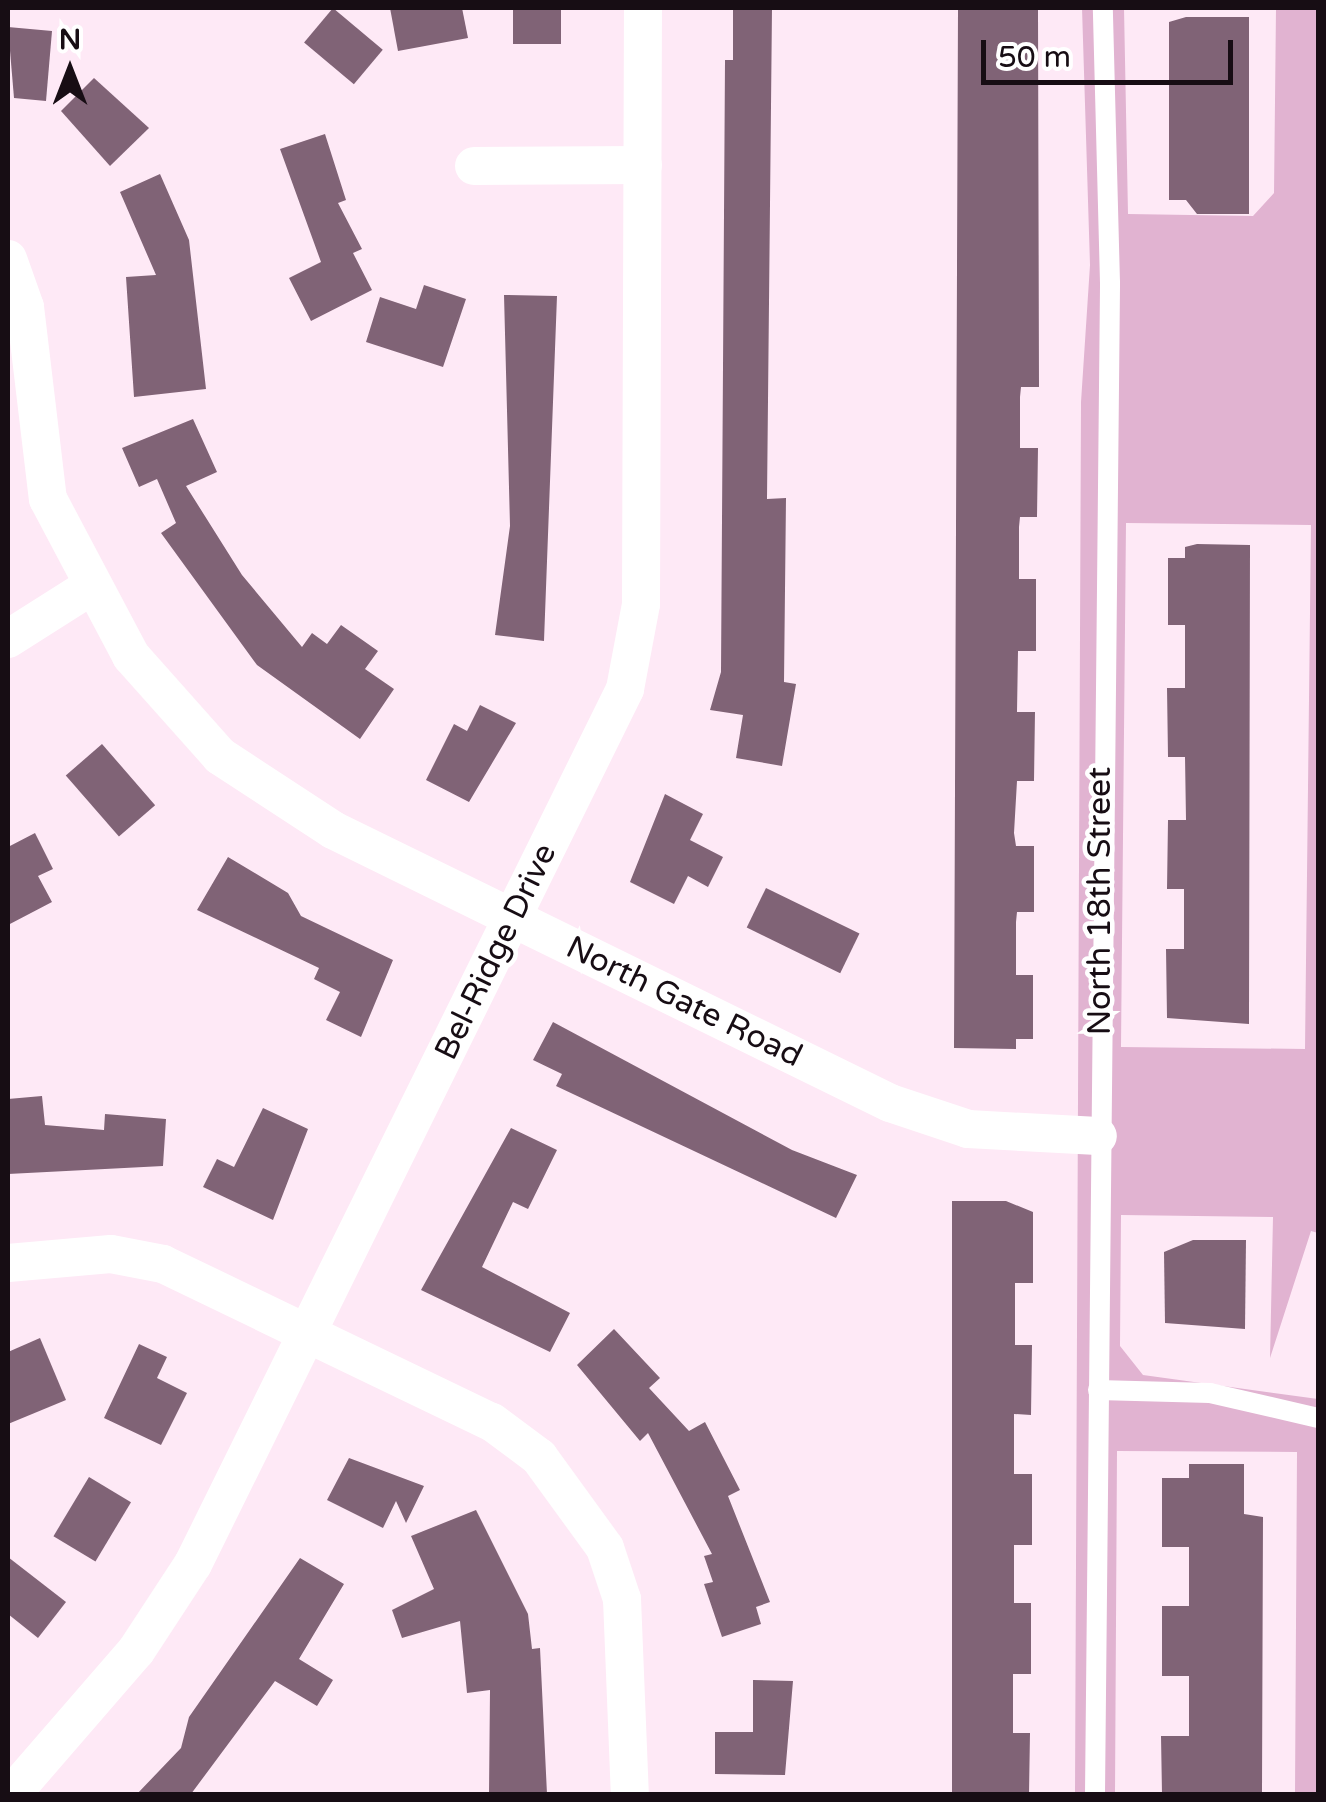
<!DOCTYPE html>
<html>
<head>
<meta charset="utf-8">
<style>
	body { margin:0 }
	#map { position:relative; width:1326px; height:1802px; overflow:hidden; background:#fee9f6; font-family:"Varela Round",sans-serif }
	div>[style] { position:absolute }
	.green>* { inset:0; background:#e1b3d1 }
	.building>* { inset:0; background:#806376; transform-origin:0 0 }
	.service>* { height:20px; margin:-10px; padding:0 10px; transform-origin:10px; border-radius:10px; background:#fff }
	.minor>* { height:38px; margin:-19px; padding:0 19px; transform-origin:19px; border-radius:19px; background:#fff }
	span { translate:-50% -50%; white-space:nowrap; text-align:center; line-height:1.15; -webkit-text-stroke:9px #fff; paint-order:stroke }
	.street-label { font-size:32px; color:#170d14 }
	.frame { position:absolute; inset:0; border:10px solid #170d14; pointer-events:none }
	.north { position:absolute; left:20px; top:20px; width:100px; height:100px; -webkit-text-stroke:8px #fff; paint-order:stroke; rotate:0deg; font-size:28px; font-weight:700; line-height:40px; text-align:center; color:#170d14 }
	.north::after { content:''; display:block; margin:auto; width:35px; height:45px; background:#170d14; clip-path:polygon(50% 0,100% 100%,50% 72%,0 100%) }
	.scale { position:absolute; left:981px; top:40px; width:252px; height:45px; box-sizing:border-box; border:5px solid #170d14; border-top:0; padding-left:12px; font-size:30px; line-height:35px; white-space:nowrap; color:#170d14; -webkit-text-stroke:8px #fff; paint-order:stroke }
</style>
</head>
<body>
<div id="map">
	<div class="green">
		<div style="clip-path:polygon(evenodd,1082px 8px,1124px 8px,1128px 214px,1253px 216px,1274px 193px,1276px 8px,1318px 8px,1318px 1233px,1311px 1231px,1270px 1358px,1273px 1217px,1121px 1215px,1120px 1346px,1143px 1375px,1318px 1399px,1318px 1794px,1295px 1794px,1297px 1452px,1117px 1451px,1115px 1794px,1075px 1794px,1081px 402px,1090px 265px,1082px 8px,1126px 523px,1311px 525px,1305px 1049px,1121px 1047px,1126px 523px)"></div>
	</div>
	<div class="building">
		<div style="left:333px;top:8px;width:65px;height:45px;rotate:40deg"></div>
		<div style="clip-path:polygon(390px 8px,462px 8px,468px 38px,398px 51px)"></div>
		<div style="left:513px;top:8px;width:48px;height:36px"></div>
		<div style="clip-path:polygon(733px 8px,772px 8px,767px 499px,786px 498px,784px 682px,796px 684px,782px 766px,736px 758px,743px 715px,710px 710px,721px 672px,725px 60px,733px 60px)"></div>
		<div style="clip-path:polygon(958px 8px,1038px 8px,1039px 387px,1021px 387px,1020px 397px,1020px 448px,1038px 448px,1037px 517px,1020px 517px,1019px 527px,1019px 579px,1036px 579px,1036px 651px,1018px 651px,1017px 712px,1035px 712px,1034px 781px,1017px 781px,1014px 833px,1016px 846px,1034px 846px,1034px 912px,1017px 912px,1016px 922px,1016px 975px,1033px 975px,1033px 1039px,1016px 1039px,1016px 1049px,954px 1048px)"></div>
		<div style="clip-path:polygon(1186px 17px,1249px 17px,1249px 214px,1197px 214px,1186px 200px,1169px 200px,1169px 22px)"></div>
		<div style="clip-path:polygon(8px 27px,52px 31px,46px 101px,14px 98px)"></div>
		<div style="clip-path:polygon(94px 78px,149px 128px,110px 166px,61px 111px)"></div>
		<div style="clip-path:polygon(325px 134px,346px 200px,338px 203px,362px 249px,353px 253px,372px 290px,311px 321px,289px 278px,321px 262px,280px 149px)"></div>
		<div style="clip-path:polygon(160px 174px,189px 240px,206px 389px,134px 397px,126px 277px,156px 275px,120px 192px)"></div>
		<div style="clip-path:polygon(424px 285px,466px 299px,443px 367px,366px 342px,380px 297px,416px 309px)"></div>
		<div style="clip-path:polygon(504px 295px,557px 296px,544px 641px,495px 635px,510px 526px)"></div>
		<div style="clip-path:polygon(193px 419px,217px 472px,186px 486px,242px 575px,302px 647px,312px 633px,327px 644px,341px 625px,378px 651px,365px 669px,394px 689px,360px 739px,257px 665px,161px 533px,176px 523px,157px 479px,139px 487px,122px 448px)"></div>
		<div style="clip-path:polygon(1197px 544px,1250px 545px,1249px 1024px,1167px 1018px,1166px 949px,1184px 949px,1184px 889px,1167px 889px,1168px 820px,1186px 820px,1185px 757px,1168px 757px,1167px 688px,1185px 688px,1185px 625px,1168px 625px,1168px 558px,1185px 558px,1185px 547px)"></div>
		<div style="clip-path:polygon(480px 705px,516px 723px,469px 802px,426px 780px,454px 724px,467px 731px)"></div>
		<div style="left:102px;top:744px;width:81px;height:48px;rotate:49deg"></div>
		<div style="clip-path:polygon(665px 794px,703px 814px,690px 840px,723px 857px,708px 887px,688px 876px,674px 904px,630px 882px)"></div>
		<div style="clip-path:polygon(35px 833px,53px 869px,38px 876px,52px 902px,8px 925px,8px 847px)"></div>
		<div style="clip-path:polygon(228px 857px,288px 893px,301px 916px,393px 960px,361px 1037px,326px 1020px,340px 992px,314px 979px,319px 968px,197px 910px)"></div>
		<div style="left:766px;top:888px;width:104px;height:44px;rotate:26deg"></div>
		<div style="clip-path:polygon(553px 1022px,792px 1150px,857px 1175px,836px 1218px,556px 1086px,562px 1074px,533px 1060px)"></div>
		<div style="clip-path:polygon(42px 1096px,45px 1125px,104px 1130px,105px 1114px,166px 1119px,163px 1166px,8px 1174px,8px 1099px)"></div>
		<div style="clip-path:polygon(263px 1108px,308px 1129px,273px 1220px,203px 1187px,217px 1159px,234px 1167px)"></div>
		<div style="clip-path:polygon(511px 1128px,557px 1150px,528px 1209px,513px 1202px,482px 1267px,570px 1313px,550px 1352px,421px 1290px)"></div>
		<div style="clip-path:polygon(952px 1201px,1006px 1201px,1033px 1212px,1033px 1283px,1015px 1283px,1015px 1345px,1032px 1345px,1031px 1415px,1014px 1414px,1014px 1474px,1032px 1474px,1032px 1545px,1014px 1545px,1014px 1603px,1031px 1603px,1031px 1674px,1013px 1674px,1013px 1733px,1030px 1733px,1029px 1794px,952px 1794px)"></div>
		<div style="clip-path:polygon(1193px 1240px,1246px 1240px,1245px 1329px,1165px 1323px,1164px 1252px)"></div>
		<div style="clip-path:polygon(614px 1329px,660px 1378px,649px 1388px,689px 1431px,705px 1422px,740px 1490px,728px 1496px,770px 1602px,756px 1607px,761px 1624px,722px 1637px,704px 1584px,713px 1582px,704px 1556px,712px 1554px,648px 1433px,640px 1441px,577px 1365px)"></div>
		<div style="clip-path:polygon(40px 1338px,66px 1400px,8px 1424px,8px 1352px)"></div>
		<div style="clip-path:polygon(139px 1344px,167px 1357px,157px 1378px,187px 1393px,161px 1445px,104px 1418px)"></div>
		<div style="clip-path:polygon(349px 1458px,424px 1486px,406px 1523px,396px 1501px,383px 1528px,327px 1500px)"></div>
		<div style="clip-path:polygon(1189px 1464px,1244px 1464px,1244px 1514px,1263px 1517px,1262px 1794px,1162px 1794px,1161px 1736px,1189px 1736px,1189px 1676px,1162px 1676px,1162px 1606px,1189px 1606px,1189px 1547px,1162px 1547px,1162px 1478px,1189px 1478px)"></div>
		<div style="left:89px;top:1477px;width:49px;height:69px;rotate:31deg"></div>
		<div style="clip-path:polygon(476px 1510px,528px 1614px,532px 1649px,540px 1648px,547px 1794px,489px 1794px,490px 1690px,467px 1693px,460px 1621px,402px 1638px,392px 1610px,434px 1589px,411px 1536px)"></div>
		<div style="clip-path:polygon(8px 1557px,66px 1602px,38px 1638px,8px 1614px)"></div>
		<div style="clip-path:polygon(300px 1558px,344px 1584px,299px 1659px,333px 1680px,317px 1706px,275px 1681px,191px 1794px,137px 1794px,181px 1748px,189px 1717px)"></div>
		<div style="clip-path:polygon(753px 1680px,793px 1681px,785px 1775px,715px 1774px,715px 1732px,753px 1732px)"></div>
	</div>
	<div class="service">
		<div style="left:1098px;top:1390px;width:112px;rotate:1.5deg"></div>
		<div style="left:1210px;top:1393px;width:111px;rotate:13deg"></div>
		<div style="left:1095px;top:1794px;width:1511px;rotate:-89.43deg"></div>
		<div style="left:1110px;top:283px;width:275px;rotate:-91.5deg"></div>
	</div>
	<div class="minor">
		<div style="left:474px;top:166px;width:169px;rotate:-0.3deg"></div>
		<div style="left:8px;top:259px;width:51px;rotate:70.5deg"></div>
		<div style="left:25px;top:307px;width:193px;rotate:83.2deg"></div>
		<div style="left:48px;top:499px;width:178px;rotate:62.1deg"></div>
		<div style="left:131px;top:656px;width:134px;rotate:48.3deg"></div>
		<div style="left:220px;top:756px;width:135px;rotate:33.2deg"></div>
		<div style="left:333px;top:830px;width:620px;rotate:26.11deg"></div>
		<div style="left:890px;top:1103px;width:82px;rotate:18.4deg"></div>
		<div style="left:968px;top:1129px;width:130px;rotate:3.1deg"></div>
		<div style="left:8px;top:639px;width:97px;rotate:-32.4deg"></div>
		<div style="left:8px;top:1263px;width:103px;rotate:-5deg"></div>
		<div style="left:111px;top:1254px;width:53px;rotate:10.9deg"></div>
		<div style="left:163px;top:1264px;width:365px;rotate:25.7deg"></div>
		<div style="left:492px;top:1422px;width:59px;rotate:36.7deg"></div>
		<div style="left:539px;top:1457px;width:112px;rotate:54deg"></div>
		<div style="left:605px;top:1548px;width:54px;rotate:71.6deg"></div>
		<div style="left:622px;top:1599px;width:195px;rotate:87.7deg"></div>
		<div style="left:12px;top:1794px;width:189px;rotate:-49.1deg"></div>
		<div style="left:136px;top:1651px;width:104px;rotate:-56.8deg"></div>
		<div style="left:193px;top:1564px;width:976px;rotate:-63.72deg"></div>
		<div style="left:625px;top:689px;width:86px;rotate:-79.3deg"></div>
		<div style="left:641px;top:604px;width:596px;rotate:-89.81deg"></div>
	</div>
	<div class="street-label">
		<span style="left:1100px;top:901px;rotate:-90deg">North 18th Street</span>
		<span style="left:496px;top:952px;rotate:-64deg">Bel-Ridge Drive</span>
		<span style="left:684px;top:1002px;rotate:26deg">North Gate Road</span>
	</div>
	<div class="frame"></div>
	<div class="north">N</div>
	<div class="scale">50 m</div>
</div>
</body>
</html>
